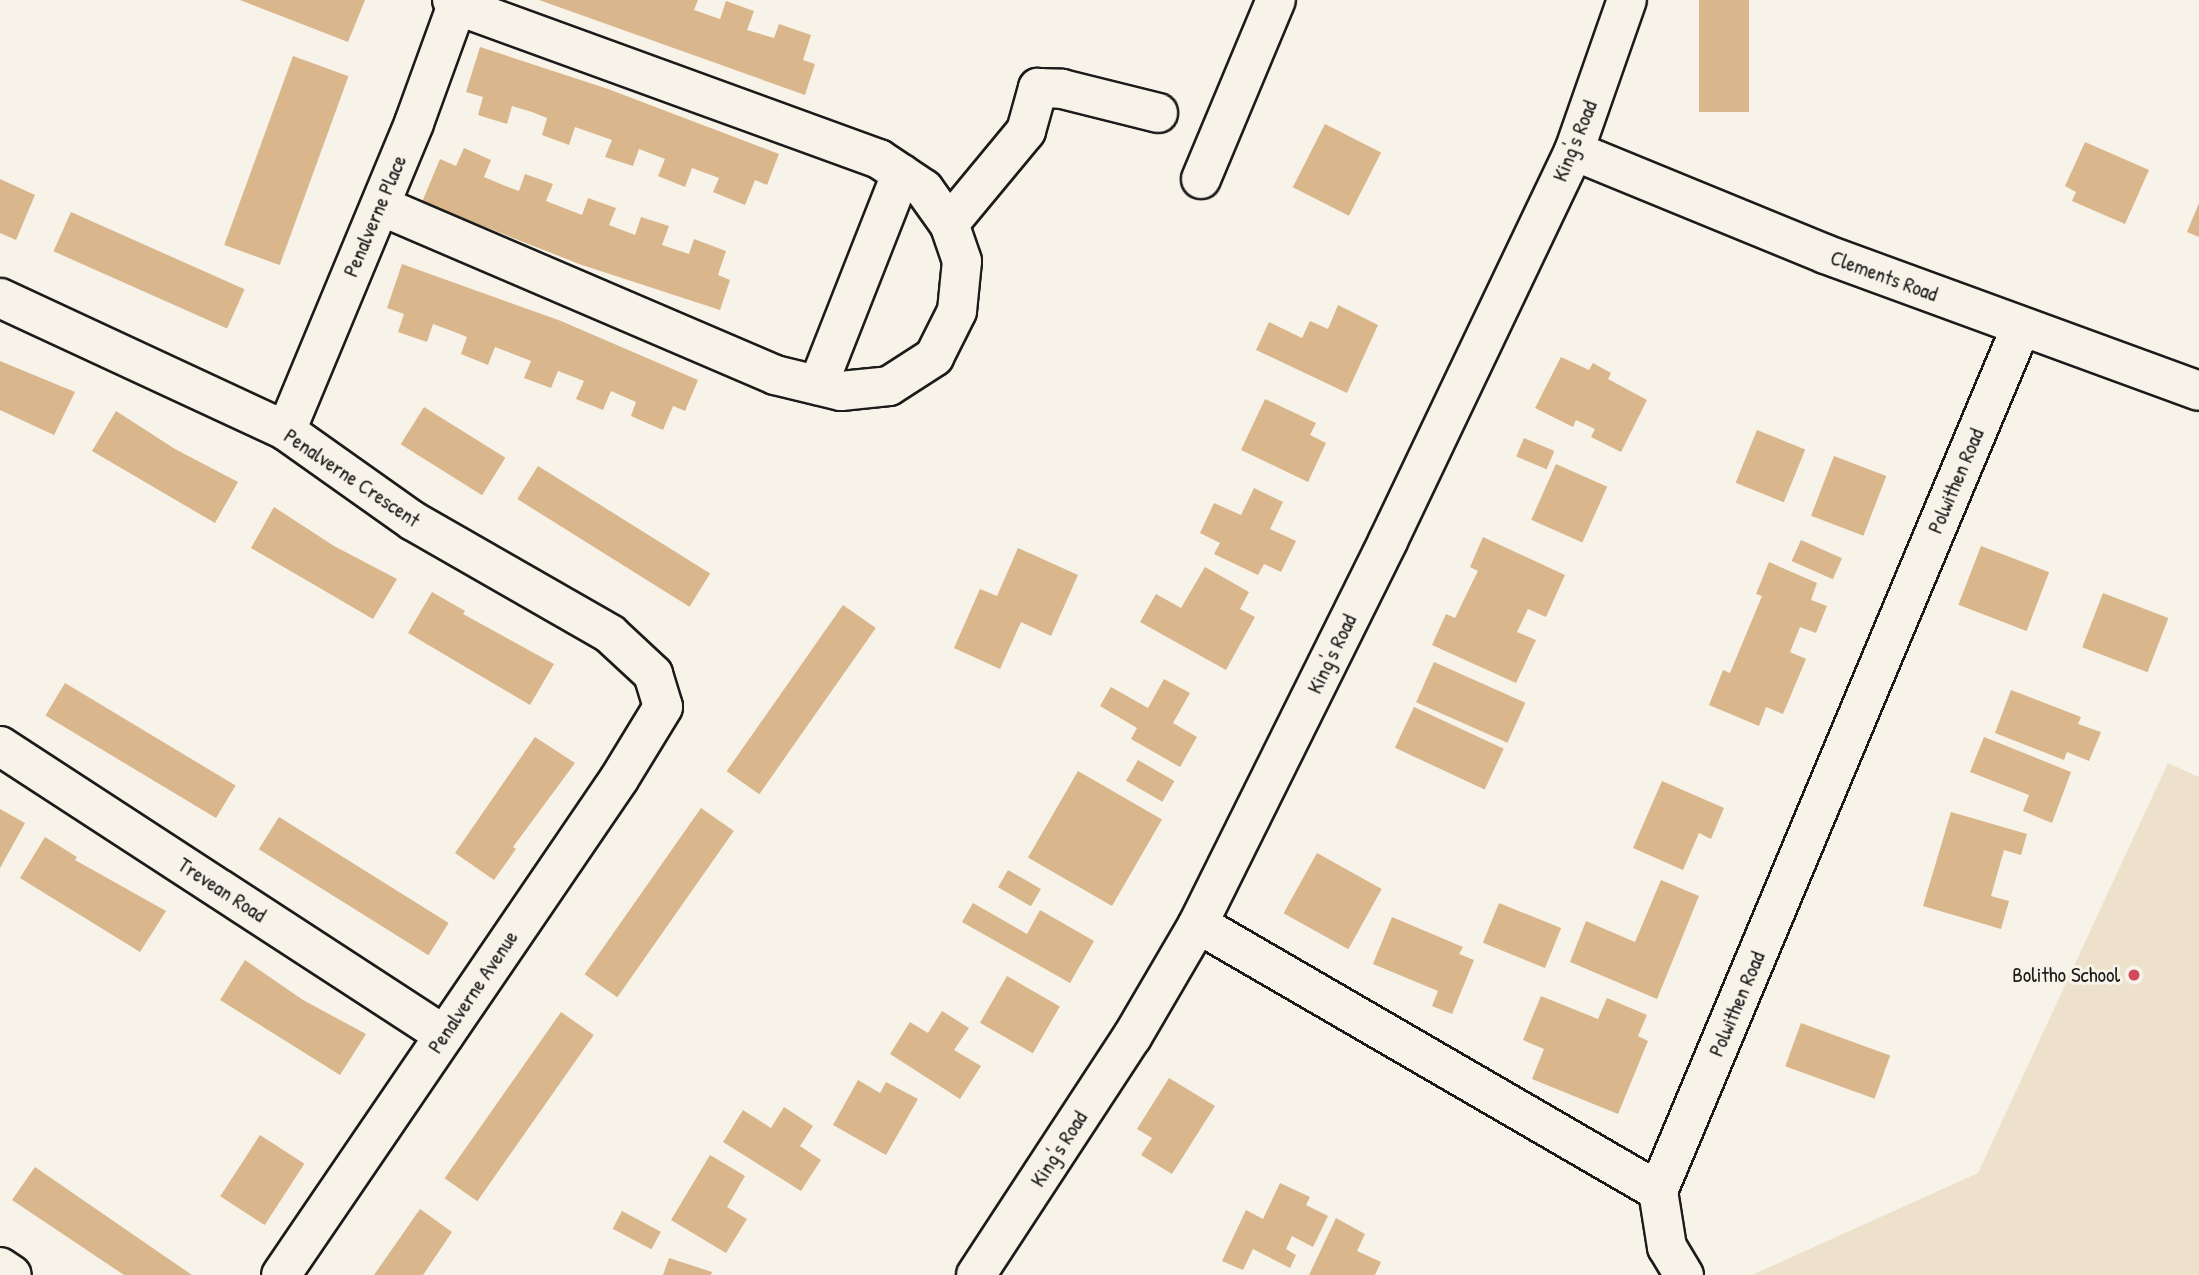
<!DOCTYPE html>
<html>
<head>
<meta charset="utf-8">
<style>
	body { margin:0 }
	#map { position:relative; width:2199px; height:1275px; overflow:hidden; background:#f7f3e8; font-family:"Patrick Hand",sans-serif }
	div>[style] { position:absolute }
	.built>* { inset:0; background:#eee1cc }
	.building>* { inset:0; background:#dab68c; transform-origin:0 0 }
	.roads { filter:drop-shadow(2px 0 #1c1c1c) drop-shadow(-2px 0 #1c1c1c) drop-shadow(0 2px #1c1c1c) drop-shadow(0 -2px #1c1c1c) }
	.minor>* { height:38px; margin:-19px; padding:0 19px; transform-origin:19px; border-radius:19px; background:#f7f3e8 }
	.dots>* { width:19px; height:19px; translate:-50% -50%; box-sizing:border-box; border:4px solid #f7f3e8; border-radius:50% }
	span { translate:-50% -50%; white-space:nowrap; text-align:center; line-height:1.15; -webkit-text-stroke:6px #f7f3e8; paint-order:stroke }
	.street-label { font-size:21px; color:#1c1c1c }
	.poi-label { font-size:21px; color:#1c1c1c }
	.right { translate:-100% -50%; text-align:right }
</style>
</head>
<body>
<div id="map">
	<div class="built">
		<div style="clip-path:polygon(2168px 763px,2199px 777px,2199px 1275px,1752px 1275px,1978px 1173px)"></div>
	</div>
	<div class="building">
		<div style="clip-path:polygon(240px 0,365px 0,348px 42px)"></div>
		<div style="clip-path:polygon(539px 0,698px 0,694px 10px,720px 19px,726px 1px,754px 11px,747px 30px,774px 38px,779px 24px,811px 35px,803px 60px,815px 64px,805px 95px)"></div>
		<div style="left:1699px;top:0;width:50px;height:112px"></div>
		<div style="clip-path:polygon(480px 47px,608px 89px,779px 154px,767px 185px,755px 180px,745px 205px,713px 192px,719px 178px,692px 168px,685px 187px,658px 176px,665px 159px,639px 149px,633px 166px,605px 157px,612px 140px,575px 127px,569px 145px,542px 135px,547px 118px,532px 112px,512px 106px,507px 124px,478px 115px,483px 97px,466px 92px)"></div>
		<div style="left:293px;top:56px;width:59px;height:201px;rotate:20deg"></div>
		<div style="left:1325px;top:124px;width:63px;height:71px;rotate:27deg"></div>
		<div style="clip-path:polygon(2085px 142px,2149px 170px,2125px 224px,2072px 201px,2076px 192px,2065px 186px)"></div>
		<div style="clip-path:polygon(464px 148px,491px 160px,484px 177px,503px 185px,519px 191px,525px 174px,553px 184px,546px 201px,582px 215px,588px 198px,616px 208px,609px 225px,635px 235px,641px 217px,669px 226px,662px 245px,689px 254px,694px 239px,726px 251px,718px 275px,730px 280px,720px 310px,579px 264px,422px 202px,440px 159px,456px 166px)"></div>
		<div style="clip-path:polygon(0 179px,35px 195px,16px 240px,0 233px)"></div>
		<div style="clip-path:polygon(2199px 203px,2199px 237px,2187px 232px)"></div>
		<div style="left:71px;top:212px;width:190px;height:43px;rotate:24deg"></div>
		<div style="clip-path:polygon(402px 264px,561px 321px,698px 380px,685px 411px,673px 406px,663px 430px,631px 416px,636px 402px,611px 391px,603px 410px,576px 399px,584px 381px,558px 371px,551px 388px,524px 378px,531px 361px,495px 347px,488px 365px,461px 354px,467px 337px,452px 331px,433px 324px,427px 342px,398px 332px,404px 314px,387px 308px)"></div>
		<div style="clip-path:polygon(1338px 305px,1378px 325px,1347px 393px,1256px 350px,1269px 322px,1302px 338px,1310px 321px,1328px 329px)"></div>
		<div style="clip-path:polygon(1561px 357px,1589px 370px,1593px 363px,1611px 373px,1608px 379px,1647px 400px,1621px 452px,1591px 437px,1595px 429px,1576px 420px,1573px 427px,1535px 408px)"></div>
		<div style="clip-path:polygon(0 361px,75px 392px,54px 435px,0 410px)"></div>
		<div style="clip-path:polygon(1265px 399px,1316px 423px,1310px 435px,1326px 443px,1308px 482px,1241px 450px)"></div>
		<div style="left:424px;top:407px;width:96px;height:44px;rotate:32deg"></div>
		<div style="clip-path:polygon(116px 411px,175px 449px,238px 482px,215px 523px,92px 451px)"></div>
		<div style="left:1757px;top:430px;width:52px;height:57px;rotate:22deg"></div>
		<div style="left:1524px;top:438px;width:33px;height:20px;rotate:23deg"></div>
		<div style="left:1834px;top:456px;width:56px;height:64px;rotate:21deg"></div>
		<div style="left:1556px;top:464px;width:56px;height:61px;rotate:24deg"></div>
		<div style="left:538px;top:466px;width:203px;height:39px;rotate:32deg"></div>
		<div style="clip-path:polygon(1254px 488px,1283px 502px,1270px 529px,1296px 541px,1281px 572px,1264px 564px,1258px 575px,1214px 554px,1220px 543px,1200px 533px,1214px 503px,1241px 515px)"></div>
		<div style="clip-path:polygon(274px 507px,334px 546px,397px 579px,373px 619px,251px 548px)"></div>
		<div style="clip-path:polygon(1483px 537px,1565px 575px,1546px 617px,1528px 609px,1517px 632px,1536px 640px,1516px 683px,1432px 645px,1446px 614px,1455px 618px,1472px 583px,1478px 571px,1470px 567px)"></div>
		<div style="left:1801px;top:540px;width:45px;height:23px;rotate:24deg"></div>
		<div style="left:1981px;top:546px;width:73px;height:63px;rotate:21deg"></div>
		<div style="clip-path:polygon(1018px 548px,1078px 575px,1051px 636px,1021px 622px,1000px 669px,954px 648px,980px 589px,997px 596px)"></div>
		<div style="clip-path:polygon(1769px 562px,1817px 583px,1811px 600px,1827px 606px,1816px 633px,1800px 627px,1790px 652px,1806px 659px,1783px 714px,1766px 707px,1759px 726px,1709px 705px,1723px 670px,1730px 673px,1762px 596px,1756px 594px)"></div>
		<div style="clip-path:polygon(1205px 567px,1249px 592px,1240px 609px,1255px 617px,1226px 670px,1140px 622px,1156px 594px,1181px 608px)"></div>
		<div style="clip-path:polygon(432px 592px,465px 611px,463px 614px,554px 664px,530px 705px,408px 633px)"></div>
		<div style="left:2103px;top:593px;width:70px;height:58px;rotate:21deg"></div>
		<div style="left:843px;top:605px;width:40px;height:203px;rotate:35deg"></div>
		<div style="left:1434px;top:662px;width:100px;height:44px;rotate:24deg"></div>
		<div style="clip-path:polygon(1164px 679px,1190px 693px,1173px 723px,1197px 737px,1180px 767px,1131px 739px,1137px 728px,1100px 706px,1111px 687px,1148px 708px)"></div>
		<div style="left:65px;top:683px;width:199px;height:38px;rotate:31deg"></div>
		<div style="clip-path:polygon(2011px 690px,2081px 717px,2078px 724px,2101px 732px,2089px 761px,2067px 752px,2064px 760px,1995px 733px)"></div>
		<div style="left:1414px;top:707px;width:99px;height:45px;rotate:25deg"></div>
		<div style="clip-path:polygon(535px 737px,575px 763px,513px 847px,516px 849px,494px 880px,455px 853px)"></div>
		<div style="clip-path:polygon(1984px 737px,2071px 772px,2052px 823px,2023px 811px,2029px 795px,1970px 772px)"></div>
		<div style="left:1138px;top:760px;width:42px;height:24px;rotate:30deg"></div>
		<div style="left:1078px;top:771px;width:97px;height:100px;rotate:30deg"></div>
		<div style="clip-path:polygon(1662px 781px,1724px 808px,1711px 839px,1699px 833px,1683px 870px,1633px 848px)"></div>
		<div style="left:701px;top:808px;width:40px;height:203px;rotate:35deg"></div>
		<div style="clip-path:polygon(0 809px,25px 823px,0 868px)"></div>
		<div style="clip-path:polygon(1951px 812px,2027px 834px,2021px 855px,2004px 850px,1991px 896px,2009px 901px,2001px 929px,1923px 906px)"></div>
		<div style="left:279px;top:817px;width:200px;height:38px;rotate:32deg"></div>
		<div style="clip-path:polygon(45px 837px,77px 857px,75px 860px,166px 911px,140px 952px,20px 878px)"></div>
		<div style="left:1317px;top:853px;width:74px;height:69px;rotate:29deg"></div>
		<div style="left:1008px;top:870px;width:38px;height:20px;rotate:30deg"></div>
		<div style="clip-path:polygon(1661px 880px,1699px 896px,1657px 999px,1570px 962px,1586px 921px,1635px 942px)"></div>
		<div style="clip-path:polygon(973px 903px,1027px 934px,1040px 910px,1094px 941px,1070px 983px,962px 922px)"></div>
		<div style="left:1499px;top:903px;width:67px;height:43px;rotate:22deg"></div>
		<div style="clip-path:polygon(1392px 917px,1463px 947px,1459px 954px,1474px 960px,1452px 1014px,1432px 1006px,1438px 991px,1373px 964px)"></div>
		<div style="clip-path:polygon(245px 960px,303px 1000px,366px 1034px,340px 1075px,220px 1000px)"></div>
		<div style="left:1007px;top:976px;width:61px;height:54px;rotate:30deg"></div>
		<div style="clip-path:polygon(1541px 996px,1598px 1019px,1607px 998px,1647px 1015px,1638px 1036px,1648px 1041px,1618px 1114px,1532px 1079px,1544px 1049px,1523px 1040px)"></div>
		<div style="clip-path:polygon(942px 1011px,969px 1028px,954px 1050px,981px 1066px,960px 1099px,890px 1054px,910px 1022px,928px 1033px)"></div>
		<div style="left:561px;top:1012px;width:40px;height:203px;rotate:35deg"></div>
		<div style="left:1801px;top:1023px;width:95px;height:46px;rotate:20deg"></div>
		<div style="clip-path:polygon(1169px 1078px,1215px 1106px,1172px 1174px,1141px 1155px,1152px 1138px,1137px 1129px)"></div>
		<div style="clip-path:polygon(858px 1080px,880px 1093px,886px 1082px,918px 1099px,886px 1155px,833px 1125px)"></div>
		<div style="clip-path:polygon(784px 1107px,813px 1126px,800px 1146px,821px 1160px,801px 1191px,723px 1142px,743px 1110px,771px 1128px)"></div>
		<div style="left:260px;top:1135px;width:53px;height:73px;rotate:33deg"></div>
		<div style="clip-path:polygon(710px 1155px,745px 1176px,727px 1207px,747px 1219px,726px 1253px,671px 1220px)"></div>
		<div style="clip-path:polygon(35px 1167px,157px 1251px,192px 1275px,124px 1275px,12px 1200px)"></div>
		<div style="clip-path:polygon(1280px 1183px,1310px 1197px,1306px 1205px,1328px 1216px,1313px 1247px,1292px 1236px,1286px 1249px,1296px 1255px,1290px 1268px,1253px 1249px,1243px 1270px,1222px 1261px,1246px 1210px,1263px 1219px)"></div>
		<div style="clip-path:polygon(420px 1209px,452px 1232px,423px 1275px,374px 1275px)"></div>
		<div style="left:622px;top:1211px;width:44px;height:20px;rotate:28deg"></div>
		<div style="clip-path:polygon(1336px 1218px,1365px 1234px,1357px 1251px,1381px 1262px,1375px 1275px,1309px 1275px)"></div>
		<div style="clip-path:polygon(669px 1258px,712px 1272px,711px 1275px,663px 1275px)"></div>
	</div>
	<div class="roads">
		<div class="minor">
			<div style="left:1574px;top:151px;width:271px;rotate:22.3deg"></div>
			<div style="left:1825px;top:254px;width:398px;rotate:20.1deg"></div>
			<div style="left:1201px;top:179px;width:194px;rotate:-67.3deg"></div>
			<div style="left:381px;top:206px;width:429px;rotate:23.2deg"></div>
			<div style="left:775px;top:375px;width:68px;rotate:13.6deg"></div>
			<div style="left:841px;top:391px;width:48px;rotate:-5.9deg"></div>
			<div style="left:889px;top:386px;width:54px;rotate:-32.8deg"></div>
			<div style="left:934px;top:357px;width:51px;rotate:-63.4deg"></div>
			<div style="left:957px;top:311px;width:50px;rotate:-84.3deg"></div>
			<div style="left:962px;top:261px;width:39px;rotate:-109deg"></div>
			<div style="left:949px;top:224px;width:43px;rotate:-125.5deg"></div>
			<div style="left:924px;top:189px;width:54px;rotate:-146.3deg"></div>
			<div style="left:879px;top:159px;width:449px;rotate:-160deg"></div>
			<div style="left:457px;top:5px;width:5px;rotate:-79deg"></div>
			<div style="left:949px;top:224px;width:121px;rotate:-50.4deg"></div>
			<div style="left:1026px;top:131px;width:45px;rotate:-74.4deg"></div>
			<div style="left:1038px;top:88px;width:24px;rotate:2deg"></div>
			<div style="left:1062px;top:89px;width:99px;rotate:14deg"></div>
			<div style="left:0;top:298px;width:315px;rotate:24.9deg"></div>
			<div style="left:286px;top:431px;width:156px;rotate:35.3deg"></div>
			<div style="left:413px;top:521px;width:227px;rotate:29.8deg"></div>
			<div style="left:610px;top:634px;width:59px;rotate:42.9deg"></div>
			<div style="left:653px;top:674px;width:34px;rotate:73deg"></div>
			<div style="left:663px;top:707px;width:84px;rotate:121.4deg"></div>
			<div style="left:619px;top:779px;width:600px;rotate:124.27deg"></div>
			<div style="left:818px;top:385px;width:227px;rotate:-68.5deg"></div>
			<div style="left:286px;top:431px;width:334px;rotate:-67.4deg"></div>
			<div style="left:414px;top:123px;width:126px;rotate:-70deg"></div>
			<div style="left:457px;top:5px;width:7px;rotate:-135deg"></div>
			<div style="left:0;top:746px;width:530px;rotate:33.06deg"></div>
			<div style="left:1198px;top:924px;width:532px;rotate:30.13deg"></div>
			<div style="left:1658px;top:1191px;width:937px;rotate:-67.21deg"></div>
			<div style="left:1658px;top:1191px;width:57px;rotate:80.9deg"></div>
			<div style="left:1667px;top:1247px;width:33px;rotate:59deg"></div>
			<div style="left:0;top:1267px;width:14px;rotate:34deg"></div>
			<div style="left:976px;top:1275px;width:285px;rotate:-56.8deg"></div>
			<div style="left:1132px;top:1037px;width:131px;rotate:-59.7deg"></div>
			<div style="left:1198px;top:924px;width:428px;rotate:-63.6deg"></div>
			<div style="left:1388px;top:541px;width:432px;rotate:-64.5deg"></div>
			<div style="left:1574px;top:151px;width:160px;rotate:-70.7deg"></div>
		</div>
	</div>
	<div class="dots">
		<div style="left:2134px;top:975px;background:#d1495b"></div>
	</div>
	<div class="street-label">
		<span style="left:1575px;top:141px;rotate:-68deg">King's Road</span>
		<span style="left:375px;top:216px;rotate:-67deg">Penalverne Place</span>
		<span style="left:1884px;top:276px;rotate:20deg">Clements Road</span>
		<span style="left:352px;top:478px;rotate:34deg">Penalverne Crescent</span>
		<span style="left:1956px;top:481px;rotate:-67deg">Polwithen Road</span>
		<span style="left:1332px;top:654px;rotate:-64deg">King's Road</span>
		<span style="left:222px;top:890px;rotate:33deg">Trevean Road</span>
		<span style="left:473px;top:992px;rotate:-56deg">Penalverne Avenue</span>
		<span style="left:1737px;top:1004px;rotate:-67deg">Polwithen Road</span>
		<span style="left:1059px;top:1149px;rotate:-57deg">King's Road</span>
	</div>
	<div class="poi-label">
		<span class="right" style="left:2120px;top:975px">Bolitho School</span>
	</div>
</div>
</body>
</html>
